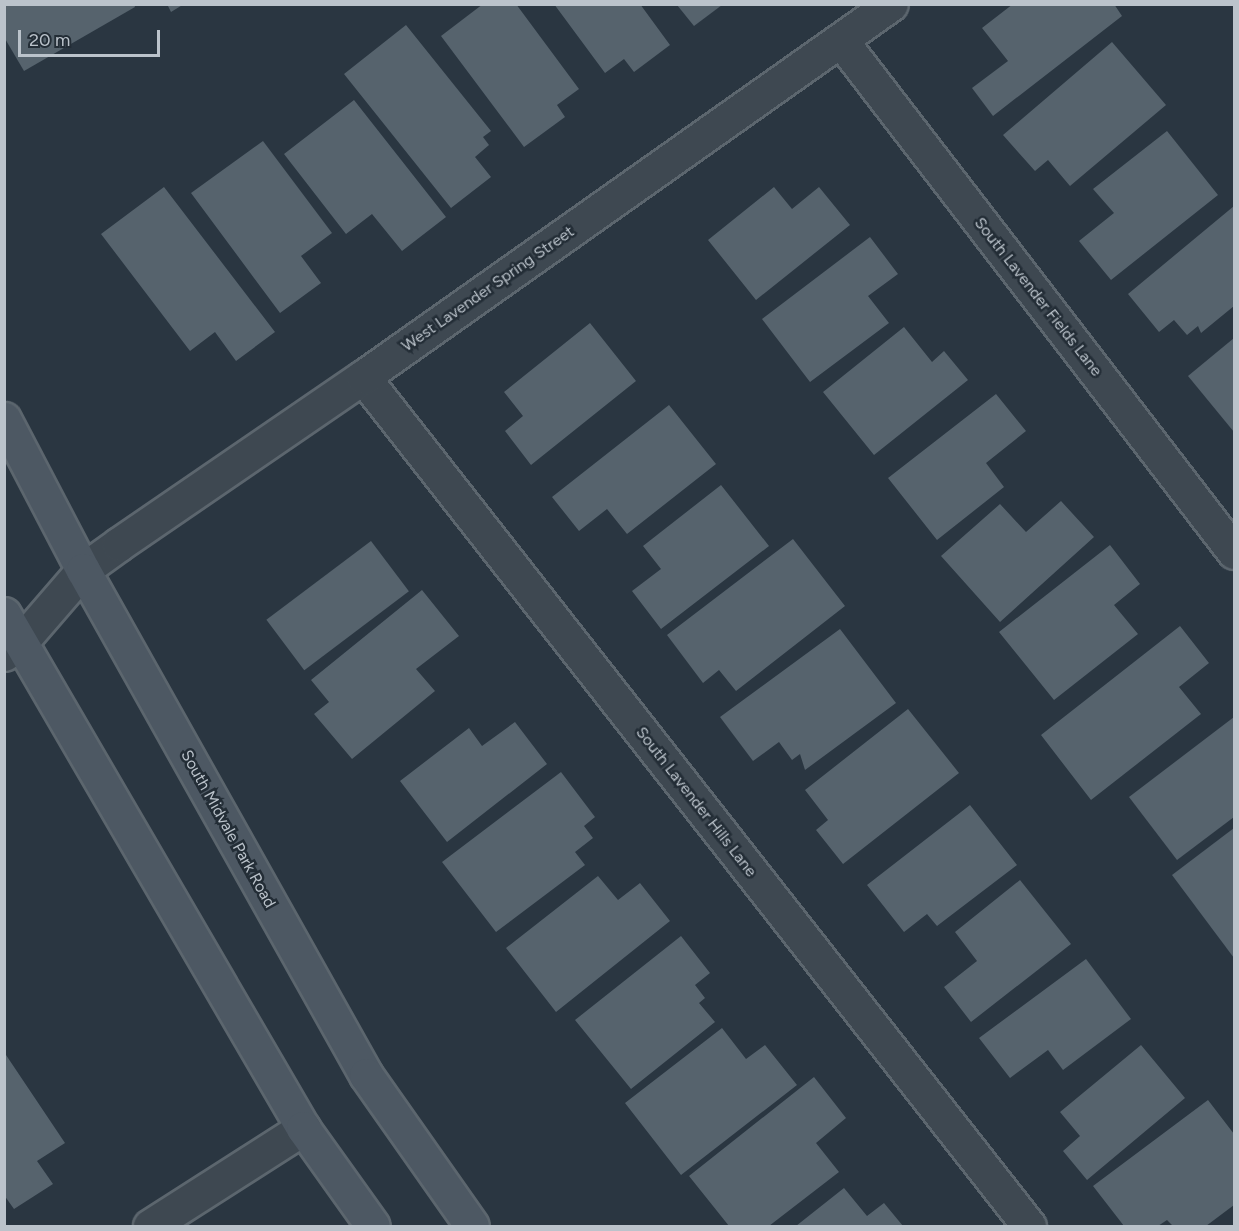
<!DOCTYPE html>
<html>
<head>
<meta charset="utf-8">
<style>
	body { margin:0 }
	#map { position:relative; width:1239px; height:1231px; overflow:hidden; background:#2a3641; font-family:Figtree,sans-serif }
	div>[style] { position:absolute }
	.building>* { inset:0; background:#56636d; transform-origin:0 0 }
	.roads { filter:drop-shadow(2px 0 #5c666e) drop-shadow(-2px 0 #5c666e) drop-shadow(0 2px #5c666e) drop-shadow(0 -2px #5c666e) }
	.minor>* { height:33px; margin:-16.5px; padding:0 16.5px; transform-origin:16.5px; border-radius:16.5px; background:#3e4851 }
	.secondary>* { height:33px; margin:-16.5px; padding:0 16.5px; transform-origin:16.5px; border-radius:16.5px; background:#4d5863 }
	span { translate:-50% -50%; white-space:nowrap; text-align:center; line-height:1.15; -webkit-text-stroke:5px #232d36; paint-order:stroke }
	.street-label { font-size:16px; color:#bbc3cb }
	.frame { position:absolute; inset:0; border:6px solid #bbc3cb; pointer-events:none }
	.scale { position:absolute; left:18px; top:30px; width:142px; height:27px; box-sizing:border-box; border:3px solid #bbc3cb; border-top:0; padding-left:8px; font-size:18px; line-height:21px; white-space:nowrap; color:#bbc3cb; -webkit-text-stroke:4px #232d36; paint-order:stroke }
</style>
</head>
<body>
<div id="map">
	<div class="building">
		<div style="clip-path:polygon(4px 4px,134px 4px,135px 7px,24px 71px,4px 37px)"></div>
		<div style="clip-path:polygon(167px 4px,184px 4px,171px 12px)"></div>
		<div style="clip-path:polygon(483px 4px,516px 4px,579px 89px,557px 105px,565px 117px,524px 147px,441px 36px)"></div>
		<div style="clip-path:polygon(554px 4px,640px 4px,670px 45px,634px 72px,624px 59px,605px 73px)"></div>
		<div style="clip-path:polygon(1013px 4px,1114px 4px,1122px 16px,993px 116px,972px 88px,1008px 61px,982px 28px)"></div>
		<div style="clip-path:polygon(677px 5px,722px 5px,694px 26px)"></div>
		<div style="clip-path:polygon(406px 25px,491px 131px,483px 137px,489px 145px,475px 157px,491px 177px,451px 208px,344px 74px)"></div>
		<div style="clip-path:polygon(1112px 42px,1166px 105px,1070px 186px,1048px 160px,1035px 171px,1003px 135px)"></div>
		<div style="clip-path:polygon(354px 100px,446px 217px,402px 251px,372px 214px,346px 234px,284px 154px)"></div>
		<div style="clip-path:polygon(1167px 131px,1218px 195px,1111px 280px,1079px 241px,1114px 213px,1093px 189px)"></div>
		<div style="clip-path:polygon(263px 141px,332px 233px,301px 256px,321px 283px,280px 313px,191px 193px)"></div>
		<div style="clip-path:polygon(164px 187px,275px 332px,236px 361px,215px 332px,190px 351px,101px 234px)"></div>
		<div style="clip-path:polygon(774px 187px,792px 209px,819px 187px,850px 225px,756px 300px,708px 240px)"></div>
		<div style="clip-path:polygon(1234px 206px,1234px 306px,1201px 333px,1198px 326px,1187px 335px,1174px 320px,1159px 332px,1128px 294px)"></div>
		<div style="clip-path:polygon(870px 237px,898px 274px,868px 296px,889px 323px,810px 382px,762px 319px)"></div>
		<div style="clip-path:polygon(590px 323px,636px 381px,531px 465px,505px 431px,523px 416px,504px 392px)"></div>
		<div style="clip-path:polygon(904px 327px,932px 362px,944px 351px,968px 380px,874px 455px,823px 392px)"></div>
		<div style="clip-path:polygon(1234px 338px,1234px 432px,1188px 376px)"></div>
		<div style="clip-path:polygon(996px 394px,1026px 431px,986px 463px,1004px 487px,937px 540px,888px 478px)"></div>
		<div style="clip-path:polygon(669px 405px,716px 464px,627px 534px,607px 509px,579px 531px,552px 497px)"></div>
		<div style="clip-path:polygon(721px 485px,769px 546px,661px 629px,632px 591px,661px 569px,643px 546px)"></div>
		<div style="clip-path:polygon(1061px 501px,1094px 537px,1000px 622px,941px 556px,1000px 504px,1026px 532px)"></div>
		<div style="clip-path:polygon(793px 539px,845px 606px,736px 691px,719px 670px,703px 683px,667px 635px)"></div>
		<div style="left:371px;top:541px;width:63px;height:131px;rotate:53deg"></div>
		<div style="clip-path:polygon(1110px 545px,1140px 584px,1114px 605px,1138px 634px,1054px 700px,999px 632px)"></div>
		<div style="clip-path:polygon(422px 590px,459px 636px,416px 669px,435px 691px,352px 759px,314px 714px,329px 702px,311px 680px)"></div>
		<div style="clip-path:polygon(1180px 626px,1209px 663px,1179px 687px,1201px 714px,1091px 800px,1041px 735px)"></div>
		<div style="clip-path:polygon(840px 629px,896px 703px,805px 770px,800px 754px,792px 760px,779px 742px,753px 761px,720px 717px)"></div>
		<div style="clip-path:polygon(908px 709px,959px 773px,843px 864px,816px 830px,828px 820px,805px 790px)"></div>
		<div style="clip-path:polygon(1234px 717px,1234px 817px,1177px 860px,1129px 797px)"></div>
		<div style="clip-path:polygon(515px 722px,547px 764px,447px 842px,400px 781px,469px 728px,482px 746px)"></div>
		<div style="clip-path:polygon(561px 772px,595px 817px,584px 826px,593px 838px,575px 852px,585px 865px,496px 932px,442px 862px)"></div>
		<div style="clip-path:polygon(970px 805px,1017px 865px,937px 926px,927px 914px,904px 932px,867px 885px)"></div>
		<div style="clip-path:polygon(1234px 828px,1234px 958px,1172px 875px)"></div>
		<div style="clip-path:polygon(598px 876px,618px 900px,640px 883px,670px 921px,556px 1012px,506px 948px)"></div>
		<div style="clip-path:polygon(1020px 880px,1071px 944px,971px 1022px,944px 987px,977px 961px,955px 932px)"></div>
		<div style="clip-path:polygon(681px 936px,710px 973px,695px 985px,705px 998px,699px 1003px,715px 1022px,631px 1089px,575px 1020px)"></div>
		<div style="clip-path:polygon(1086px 959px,1131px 1019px,1063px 1070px,1048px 1050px,1010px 1078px,979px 1038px)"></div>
		<div style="clip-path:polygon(722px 1028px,746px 1059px,765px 1045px,797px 1085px,681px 1175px,625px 1103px)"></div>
		<div style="clip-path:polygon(1141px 1045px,1185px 1098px,1087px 1180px,1063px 1151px,1080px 1136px,1060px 1112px)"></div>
		<div style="clip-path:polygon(4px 1052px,65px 1143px,37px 1161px,53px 1184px,14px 1209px,4px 1195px)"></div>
		<div style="clip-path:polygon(814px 1077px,846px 1118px,816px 1143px,839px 1172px,769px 1226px,729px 1226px,689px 1176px)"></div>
		<div style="clip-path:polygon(1208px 1100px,1234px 1134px,1234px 1205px,1206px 1226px,1173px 1226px,1167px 1220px,1158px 1226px,1124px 1226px,1093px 1186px)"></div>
		<div style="clip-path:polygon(844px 1188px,867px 1216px,884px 1203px,903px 1226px,796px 1226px)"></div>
	</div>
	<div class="roads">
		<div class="minor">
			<div style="left:842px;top:42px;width:643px;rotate:52.45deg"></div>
			<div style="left:363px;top:377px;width:1079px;rotate:51.89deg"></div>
			<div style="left:4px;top:654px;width:19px;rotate:-35deg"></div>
			<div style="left:20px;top:643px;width:96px;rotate:-49.2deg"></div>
			<div style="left:83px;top:570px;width:44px;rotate:-35.8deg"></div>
			<div style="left:119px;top:544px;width:296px;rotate:-34.4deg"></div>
			<div style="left:363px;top:377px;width:646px;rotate:-35.24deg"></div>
			<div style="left:150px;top:1226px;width:182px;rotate:-32.6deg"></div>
		</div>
		<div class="secondary">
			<div style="left:4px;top:419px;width:170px;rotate:62.4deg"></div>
			<div style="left:83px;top:570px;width:579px;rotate:60.73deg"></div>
			<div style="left:366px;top:1075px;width:184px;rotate:54.9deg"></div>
			<div style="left:4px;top:614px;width:595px;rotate:59.81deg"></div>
			<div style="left:303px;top:1128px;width:120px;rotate:54.5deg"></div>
		</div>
	</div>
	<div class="street-label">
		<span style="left:488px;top:289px;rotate:-35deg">West Lavender Spring Street</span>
		<span style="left:1038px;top:297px;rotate:52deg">South Lavender Fields Lane</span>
		<span style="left:696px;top:802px;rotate:52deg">South Lavender Hills Lane</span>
		<span style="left:228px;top:829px;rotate:61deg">South Midvale Park Road</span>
	</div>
	<div class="frame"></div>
	<div class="scale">20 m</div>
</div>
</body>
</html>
